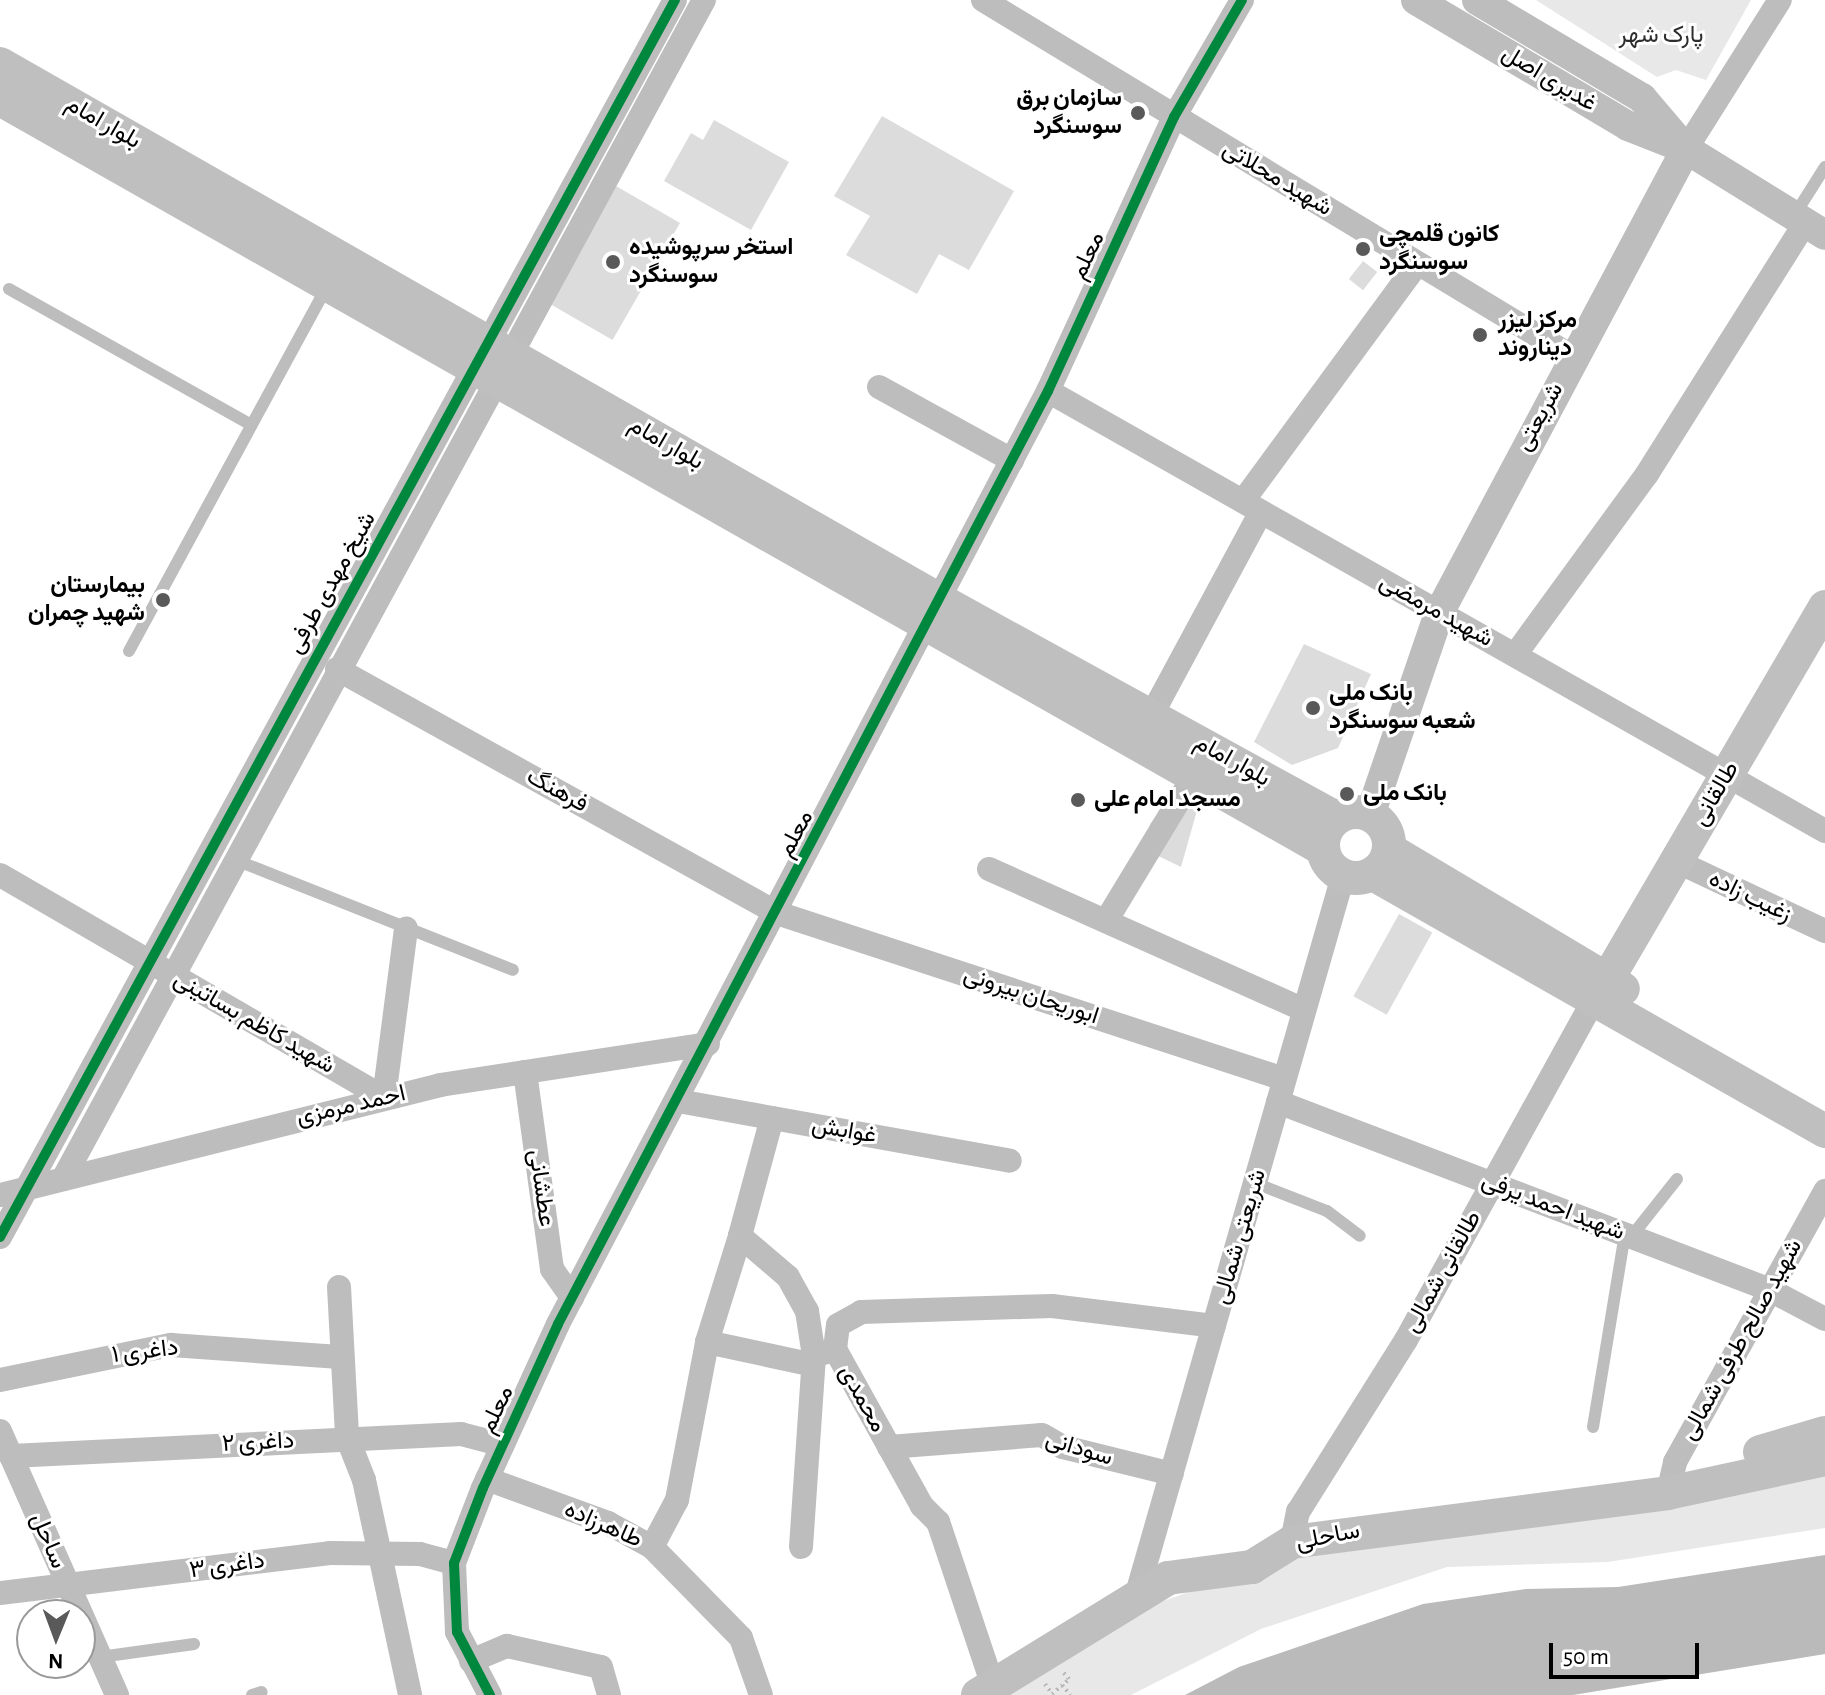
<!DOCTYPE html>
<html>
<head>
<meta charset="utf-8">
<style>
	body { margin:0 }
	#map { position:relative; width:1825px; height:1695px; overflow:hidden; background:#fff; font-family:"Alegreya Sans",Vazirmatn,sans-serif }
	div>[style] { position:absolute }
	.green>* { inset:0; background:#e8e8e8 }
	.water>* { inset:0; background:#bababa }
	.building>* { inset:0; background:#dcdcdc; transform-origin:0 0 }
	.path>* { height:4px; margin-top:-2px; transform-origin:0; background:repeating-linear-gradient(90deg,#b8b8b8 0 2px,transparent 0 6px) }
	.service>* { height:12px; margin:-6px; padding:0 6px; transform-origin:6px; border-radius:6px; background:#bdbdbd }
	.minor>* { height:24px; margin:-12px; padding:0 12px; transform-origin:12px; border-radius:12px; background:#bdbdbd }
	.tertiary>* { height:30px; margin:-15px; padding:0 15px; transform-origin:15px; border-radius:15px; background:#bdbdbd }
	.secondary>* { height:34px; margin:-17px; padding:0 17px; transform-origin:17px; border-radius:17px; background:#bfbfbf }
	.secondary>.ring { margin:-17px; padding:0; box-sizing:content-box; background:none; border:34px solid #bfbfbf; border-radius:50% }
	.cycleway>* { height:10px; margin:-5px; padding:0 5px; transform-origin:5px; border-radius:5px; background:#00873e }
	.dots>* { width:22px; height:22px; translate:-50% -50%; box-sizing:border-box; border:4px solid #fff; border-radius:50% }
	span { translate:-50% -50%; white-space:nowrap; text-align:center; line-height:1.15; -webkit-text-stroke:6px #fff; paint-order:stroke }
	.park-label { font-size:24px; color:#2d2d2d }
	.street-label { font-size:24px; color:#000 }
	.poi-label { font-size:24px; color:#000; font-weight:700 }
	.right { translate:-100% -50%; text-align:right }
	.left { translate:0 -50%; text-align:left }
	.north { position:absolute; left:16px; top:1599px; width:80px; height:80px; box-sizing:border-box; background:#fff; border:2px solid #999; border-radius:50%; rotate:181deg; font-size:22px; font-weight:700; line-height:32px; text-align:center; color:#000 }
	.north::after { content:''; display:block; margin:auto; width:28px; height:36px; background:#595959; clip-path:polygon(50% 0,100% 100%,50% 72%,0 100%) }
	.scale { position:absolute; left:1549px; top:1643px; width:150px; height:36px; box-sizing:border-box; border:4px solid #000; border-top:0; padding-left:10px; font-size:24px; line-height:28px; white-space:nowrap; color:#000; -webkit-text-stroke:6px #fff; paint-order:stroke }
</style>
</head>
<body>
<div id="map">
	<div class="green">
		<div style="clip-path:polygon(1536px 0,1751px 0,1706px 80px,1676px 70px,1657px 77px)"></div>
		<div style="clip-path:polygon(1825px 1470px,1825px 1528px,1608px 1562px,1447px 1567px,1261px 1629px,1131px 1695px,1001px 1695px,1134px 1611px,1282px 1560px)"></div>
	</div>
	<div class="water">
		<div style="clip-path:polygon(1825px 1555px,1825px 1654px,1573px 1695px,1185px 1695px,1239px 1667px,1423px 1604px,1526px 1589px,1618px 1587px)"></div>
	</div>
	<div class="building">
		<div style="clip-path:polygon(882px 116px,1014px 191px,969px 270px,939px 254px,917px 294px,846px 255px,870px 216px,834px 196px)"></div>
		<div style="clip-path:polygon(714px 120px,789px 162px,751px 230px,664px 181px,691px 133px,703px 140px)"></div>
		<div style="left:609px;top:182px;width:82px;height:135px;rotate:30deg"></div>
		<div style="left:1363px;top:261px;width:18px;height:23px;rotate:38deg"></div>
		<div style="clip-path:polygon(1304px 644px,1371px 674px,1338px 748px,1292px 765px,1254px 742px)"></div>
		<div style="clip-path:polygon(1175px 792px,1198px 807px,1181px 867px,1148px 851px,1150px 824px)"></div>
		<div style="left:1399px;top:914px;width:38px;height:94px;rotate:29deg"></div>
	</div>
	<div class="path">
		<div style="left:1045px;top:1684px;width:12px;rotate:55deg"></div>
		<div style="left:1052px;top:1694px;width:23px;rotate:-41deg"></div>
		<div style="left:1069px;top:1679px;width:8px;rotate:-130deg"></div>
		<div style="left:1062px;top:1685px;width:13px;rotate:51deg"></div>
	</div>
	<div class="service">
		<div style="left:1794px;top:216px;width:58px;rotate:-57.7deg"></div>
		<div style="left:9px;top:289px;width:278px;rotate:29.3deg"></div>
		<div style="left:129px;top:651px;width:413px;rotate:-61.5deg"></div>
		<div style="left:233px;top:859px;width:301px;rotate:21.6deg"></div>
		<div style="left:1255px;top:1183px;width:77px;rotate:21.3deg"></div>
		<div style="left:1327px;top:1211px;width:41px;rotate:37.1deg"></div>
		<div style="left:1631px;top:1237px;width:74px;rotate:-51.6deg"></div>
		<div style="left:1593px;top:1427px;width:196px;rotate:-80.6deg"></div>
		<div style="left:100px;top:1657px;width:95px;rotate:-7.9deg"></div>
		<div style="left:252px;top:1695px;width:10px;rotate:-17deg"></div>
	</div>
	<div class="minor">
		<div style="left:983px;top:0;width:690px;rotate:31.18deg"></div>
		<div style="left:1686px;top:149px;width:176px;rotate:-57.8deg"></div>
		<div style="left:879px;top:387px;width:152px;rotate:28.8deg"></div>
		<div style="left:1048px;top:391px;width:893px;rotate:29.52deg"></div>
		<div style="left:1243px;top:501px;width:294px;rotate:-53.7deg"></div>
		<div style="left:1515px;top:655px;width:224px;rotate:-53.9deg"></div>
		<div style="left:1647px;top:474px;width:297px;rotate:-57.8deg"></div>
		<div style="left:337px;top:669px;width:503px;rotate:29.01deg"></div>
		<div style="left:777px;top:913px;width:533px;rotate:18.13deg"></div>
		<div style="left:1151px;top:716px;width:232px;rotate:-61.7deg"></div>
		<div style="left:1676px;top:861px;width:165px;rotate:25.2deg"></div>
		<div style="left:989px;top:869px;width:345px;rotate:24.1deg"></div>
		<div style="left:0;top:875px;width:444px;rotate:30.1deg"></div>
		<div style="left:384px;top:1098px;width:171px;rotate:-82.6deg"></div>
		<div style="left:1106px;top:921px;width:172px;rotate:-58.8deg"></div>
		<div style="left:525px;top:1072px;width:199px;rotate:82.2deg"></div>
		<div style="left:552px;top:1269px;width:35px;rotate:55deg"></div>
		<div style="left:678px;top:1101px;width:337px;rotate:10.2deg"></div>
		<div style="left:1278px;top:1102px;width:524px;rotate:20.89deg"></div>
		<div style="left:1768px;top:1289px;width:64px;rotate:27.8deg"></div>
		<div style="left:772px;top:1118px;width:122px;rotate:105.2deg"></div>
		<div style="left:740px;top:1236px;width:63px;rotate:40.5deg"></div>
		<div style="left:788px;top:1277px;width:39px;rotate:61deg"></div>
		<div style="left:807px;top:1311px;width:46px;rotate:81.2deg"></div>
		<div style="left:63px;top:1179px;width:1342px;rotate:-61.47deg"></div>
		<div style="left:0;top:1195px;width:454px;rotate:-14deg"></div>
		<div style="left:440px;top:1085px;width:271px;rotate:-8.7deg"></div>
		<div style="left:0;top:1237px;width:1409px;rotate:-61.38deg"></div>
		<div style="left:339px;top:1287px;width:150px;rotate:86.9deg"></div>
		<div style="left:347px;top:1437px;width:46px;rotate:68.4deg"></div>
		<div style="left:364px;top:1480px;width:220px;rotate:77.9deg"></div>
		<div style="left:707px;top:1342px;width:108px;rotate:12.2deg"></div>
		<div style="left:0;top:1380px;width:175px;rotate:-11.6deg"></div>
		<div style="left:171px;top:1345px;width:169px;rotate:4.1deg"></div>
		<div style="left:0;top:1431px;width:289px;rotate:66.1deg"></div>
		<div style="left:889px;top:1447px;width:153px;rotate:-4.5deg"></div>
		<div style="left:1042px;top:1435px;width:24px;rotate:30deg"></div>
		<div style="left:1063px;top:1447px;width:112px;rotate:13.9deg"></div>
		<div style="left:11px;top:1456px;width:451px;rotate:-2.8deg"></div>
		<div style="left:461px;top:1434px;width:43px;rotate:14.7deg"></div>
		<div style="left:487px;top:1479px;width:129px;rotate:20deg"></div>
		<div style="left:608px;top:1523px;width:50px;rotate:28.6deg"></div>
		<div style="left:652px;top:1547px;width:53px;rotate:-62deg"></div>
		<div style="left:677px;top:1500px;width:161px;rotate:-79.2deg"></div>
		<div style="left:707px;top:1342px;width:111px;rotate:-72.7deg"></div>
		<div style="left:1668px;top:1493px;width:32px;rotate:-77deg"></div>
		<div style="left:1675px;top:1462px;width:310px;rotate:-61deg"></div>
		<div style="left:1292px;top:1542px;width:31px;rotate:-79deg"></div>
		<div style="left:1298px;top:1512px;width:203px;rotate:-57.9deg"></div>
		<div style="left:1406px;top:1340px;width:389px;rotate:-61.1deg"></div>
		<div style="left:652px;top:1547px;width:127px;rotate:45.6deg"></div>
		<div style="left:741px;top:1638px;width:60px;rotate:70.7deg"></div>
		<div style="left:801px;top:1547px;width:191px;rotate:-86.1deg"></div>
		<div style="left:814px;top:1356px;width:16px;rotate:-18deg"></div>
		<div style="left:0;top:1593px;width:332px;rotate:-6.9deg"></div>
		<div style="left:330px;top:1553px;width:90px;rotate:0.6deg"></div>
		<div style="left:420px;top:1554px;width:35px;rotate:15deg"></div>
		<div style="left:1136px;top:1597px;width:750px;rotate:-73.98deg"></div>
		<div style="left:471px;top:1661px;width:39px;rotate:-23deg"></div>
		<div style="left:507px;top:1646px;width:96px;rotate:12.6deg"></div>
		<div style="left:601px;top:1667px;width:29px;rotate:74deg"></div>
		<div style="left:993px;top:1686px;width:173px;rotate:-108.5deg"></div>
		<div style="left:938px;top:1522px;width:23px;rotate:-135deg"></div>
		<div style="left:922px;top:1506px;width:179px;rotate:-119deg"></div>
		<div style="left:835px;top:1349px;width:24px;rotate:-83deg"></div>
		<div style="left:838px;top:1325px;width:26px;rotate:-29deg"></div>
		<div style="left:861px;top:1312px;width:191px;rotate:-1.8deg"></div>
		<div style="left:1052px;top:1306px;width:163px;rotate:7deg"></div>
		<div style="left:490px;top:1695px;width:71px;rotate:-117.6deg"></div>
		<div style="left:457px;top:1632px;width:69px;rotate:-92.5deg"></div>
		<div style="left:454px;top:1563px;width:80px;rotate:-68.9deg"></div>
		<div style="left:483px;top:1488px;width:180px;rotate:-65.4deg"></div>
		<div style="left:558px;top:1324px;width:1054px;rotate:-62.29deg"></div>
		<div style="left:1048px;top:391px;width:302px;rotate:-65.3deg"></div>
		<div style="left:1174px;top:117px;width:135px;rotate:-59.8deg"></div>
	</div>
	<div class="tertiary">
		<div style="left:1416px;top:0;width:247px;rotate:30.7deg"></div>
		<div style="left:1628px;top:126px;width:62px;rotate:21.6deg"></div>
		<div style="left:1686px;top:149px;width:163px;rotate:31.7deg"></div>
		<div style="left:1477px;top:0;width:192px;rotate:30.7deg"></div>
		<div style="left:1642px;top:98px;width:62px;rotate:49.6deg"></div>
		<div style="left:1370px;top:815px;width:213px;rotate:-71.1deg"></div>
		<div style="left:1439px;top:613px;width:526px;rotate:-61.97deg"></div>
	</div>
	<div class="secondary">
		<div style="left:0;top:64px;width:1083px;rotate:29.71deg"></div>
		<div style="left:941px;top:601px;width:451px;rotate:28.8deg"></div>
		<div style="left:0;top:99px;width:1521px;rotate:29.55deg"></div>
		<div class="ring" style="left:1323px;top:812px;width:32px;height:32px"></div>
		<div style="left:1390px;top:850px;width:271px;rotate:30.8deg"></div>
		<div style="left:1373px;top:874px;width:520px;rotate:29.62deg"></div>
		<div style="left:1607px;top:980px;width:432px;rotate:-59.7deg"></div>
		<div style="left:1760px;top:1452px;width:68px;rotate:-16.3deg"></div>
		<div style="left:978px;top:1695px;width:223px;rotate:-31.6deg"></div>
		<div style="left:1168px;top:1578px;width:85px;rotate:-7.5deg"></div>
		<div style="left:1252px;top:1567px;width:47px;rotate:-32deg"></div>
		<div style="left:1292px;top:1542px;width:379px;rotate:-7.4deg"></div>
		<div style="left:1668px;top:1493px;width:161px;rotate:-12.2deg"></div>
	</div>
	<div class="cycleway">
		<div style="left:0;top:1237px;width:1409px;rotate:-61.38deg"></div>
		<div style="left:490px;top:1695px;width:71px;rotate:-117.6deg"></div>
		<div style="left:457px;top:1632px;width:69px;rotate:-92.5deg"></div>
		<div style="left:454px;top:1563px;width:80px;rotate:-68.9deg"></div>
		<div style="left:483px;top:1488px;width:180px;rotate:-65.4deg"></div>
		<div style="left:558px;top:1324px;width:1054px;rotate:-62.29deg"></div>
		<div style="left:1048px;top:391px;width:302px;rotate:-65.3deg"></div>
		<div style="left:1174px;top:117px;width:135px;rotate:-59.8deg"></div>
	</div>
	<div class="dots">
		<div style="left:1138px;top:113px;background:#595959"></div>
		<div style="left:1363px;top:249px;background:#595959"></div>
		<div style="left:613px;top:262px;background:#595959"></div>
		<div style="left:1480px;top:335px;background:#595959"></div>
		<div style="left:163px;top:600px;background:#595959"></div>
		<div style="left:1313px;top:708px;background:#595959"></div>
		<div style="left:1347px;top:794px;background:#595959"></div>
		<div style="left:1078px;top:800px;background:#595959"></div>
	</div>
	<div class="park-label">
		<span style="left:1661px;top:36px">پارک شهر</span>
	</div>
	<div class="street-label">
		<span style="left:1549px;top:79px;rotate:31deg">غدیری اصل</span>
		<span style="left:103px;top:123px;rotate:30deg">بلوار امام</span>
		<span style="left:1277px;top:179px;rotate:31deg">شهید محلاتی</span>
		<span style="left:1088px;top:256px;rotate:-65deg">معلم</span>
		<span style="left:1540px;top:417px;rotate:-61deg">شریعتی</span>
		<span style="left:666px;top:444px;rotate:30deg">بلوار امام</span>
		<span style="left:332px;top:583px;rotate:-61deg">شیخ مهدی طرفی</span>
		<span style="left:1436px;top:611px;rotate:29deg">شهید مرمضی</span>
		<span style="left:1232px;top:761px;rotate:29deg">بلوار امام</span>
		<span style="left:557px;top:791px;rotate:29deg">فرهنگ</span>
		<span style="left:1716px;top:794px;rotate:-60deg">طالقانی</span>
		<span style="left:796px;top:834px;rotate:-62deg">معلم</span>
		<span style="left:1750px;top:897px;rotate:26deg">زغیب زاده</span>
		<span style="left:1031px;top:996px;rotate:18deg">ابوریحان بیرونی</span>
		<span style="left:254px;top:1023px;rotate:30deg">شهید کاظم بساتینی</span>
		<span style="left:351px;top:1106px;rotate:-13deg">احمد مرمزی</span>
		<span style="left:844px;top:1131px;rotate:10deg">غوابش</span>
		<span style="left:541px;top:1188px;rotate:82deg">عطشانی</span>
		<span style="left:1553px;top:1207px;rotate:21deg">شهید احمد یرفی</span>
		<span style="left:1240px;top:1237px;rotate:-74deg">شریعتی شمالی</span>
		<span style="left:1443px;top:1272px;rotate:-61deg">طالقانی شمالی</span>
		<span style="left:1742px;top:1340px;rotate:-61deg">شهید صالح طرفی شمالی</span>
		<span style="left:145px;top:1352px;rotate:-7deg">داغری ۱</span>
		<span style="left:862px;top:1399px;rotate:61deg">محمدی</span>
		<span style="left:497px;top:1410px;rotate:-65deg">معلم</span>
		<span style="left:258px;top:1443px;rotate:-3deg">داغری ۲</span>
		<span style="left:1079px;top:1449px;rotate:17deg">سودانی</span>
		<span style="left:603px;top:1525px;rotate:24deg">طاهرزاده</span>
		<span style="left:1328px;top:1537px;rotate:-11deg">ساحلی</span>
		<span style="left:48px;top:1541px;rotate:67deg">ساحل</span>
		<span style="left:227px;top:1566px;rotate:-8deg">داغری ۳</span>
	</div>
	<div class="poi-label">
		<span class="right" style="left:1122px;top:113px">سازمان برق<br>سوسنگرد</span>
		<span class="left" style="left:1379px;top:249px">کانون قلمچی<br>سوسنگرد</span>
		<span class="left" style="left:629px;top:262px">استخر سرپوشیده<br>سوسنگرد</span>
		<span class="left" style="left:1498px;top:335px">مرکز لیزر<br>دیناروند</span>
		<span class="right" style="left:145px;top:600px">بیمارستان<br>شهید چمران</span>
		<span class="left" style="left:1329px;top:708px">بانک ملی<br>شعبه سوسنگرد</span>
		<span class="left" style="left:1363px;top:794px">بانک ملی</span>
		<span class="left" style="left:1094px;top:800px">مسجد امام علی</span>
	</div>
	<div class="north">N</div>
	<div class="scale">50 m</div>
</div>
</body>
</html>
